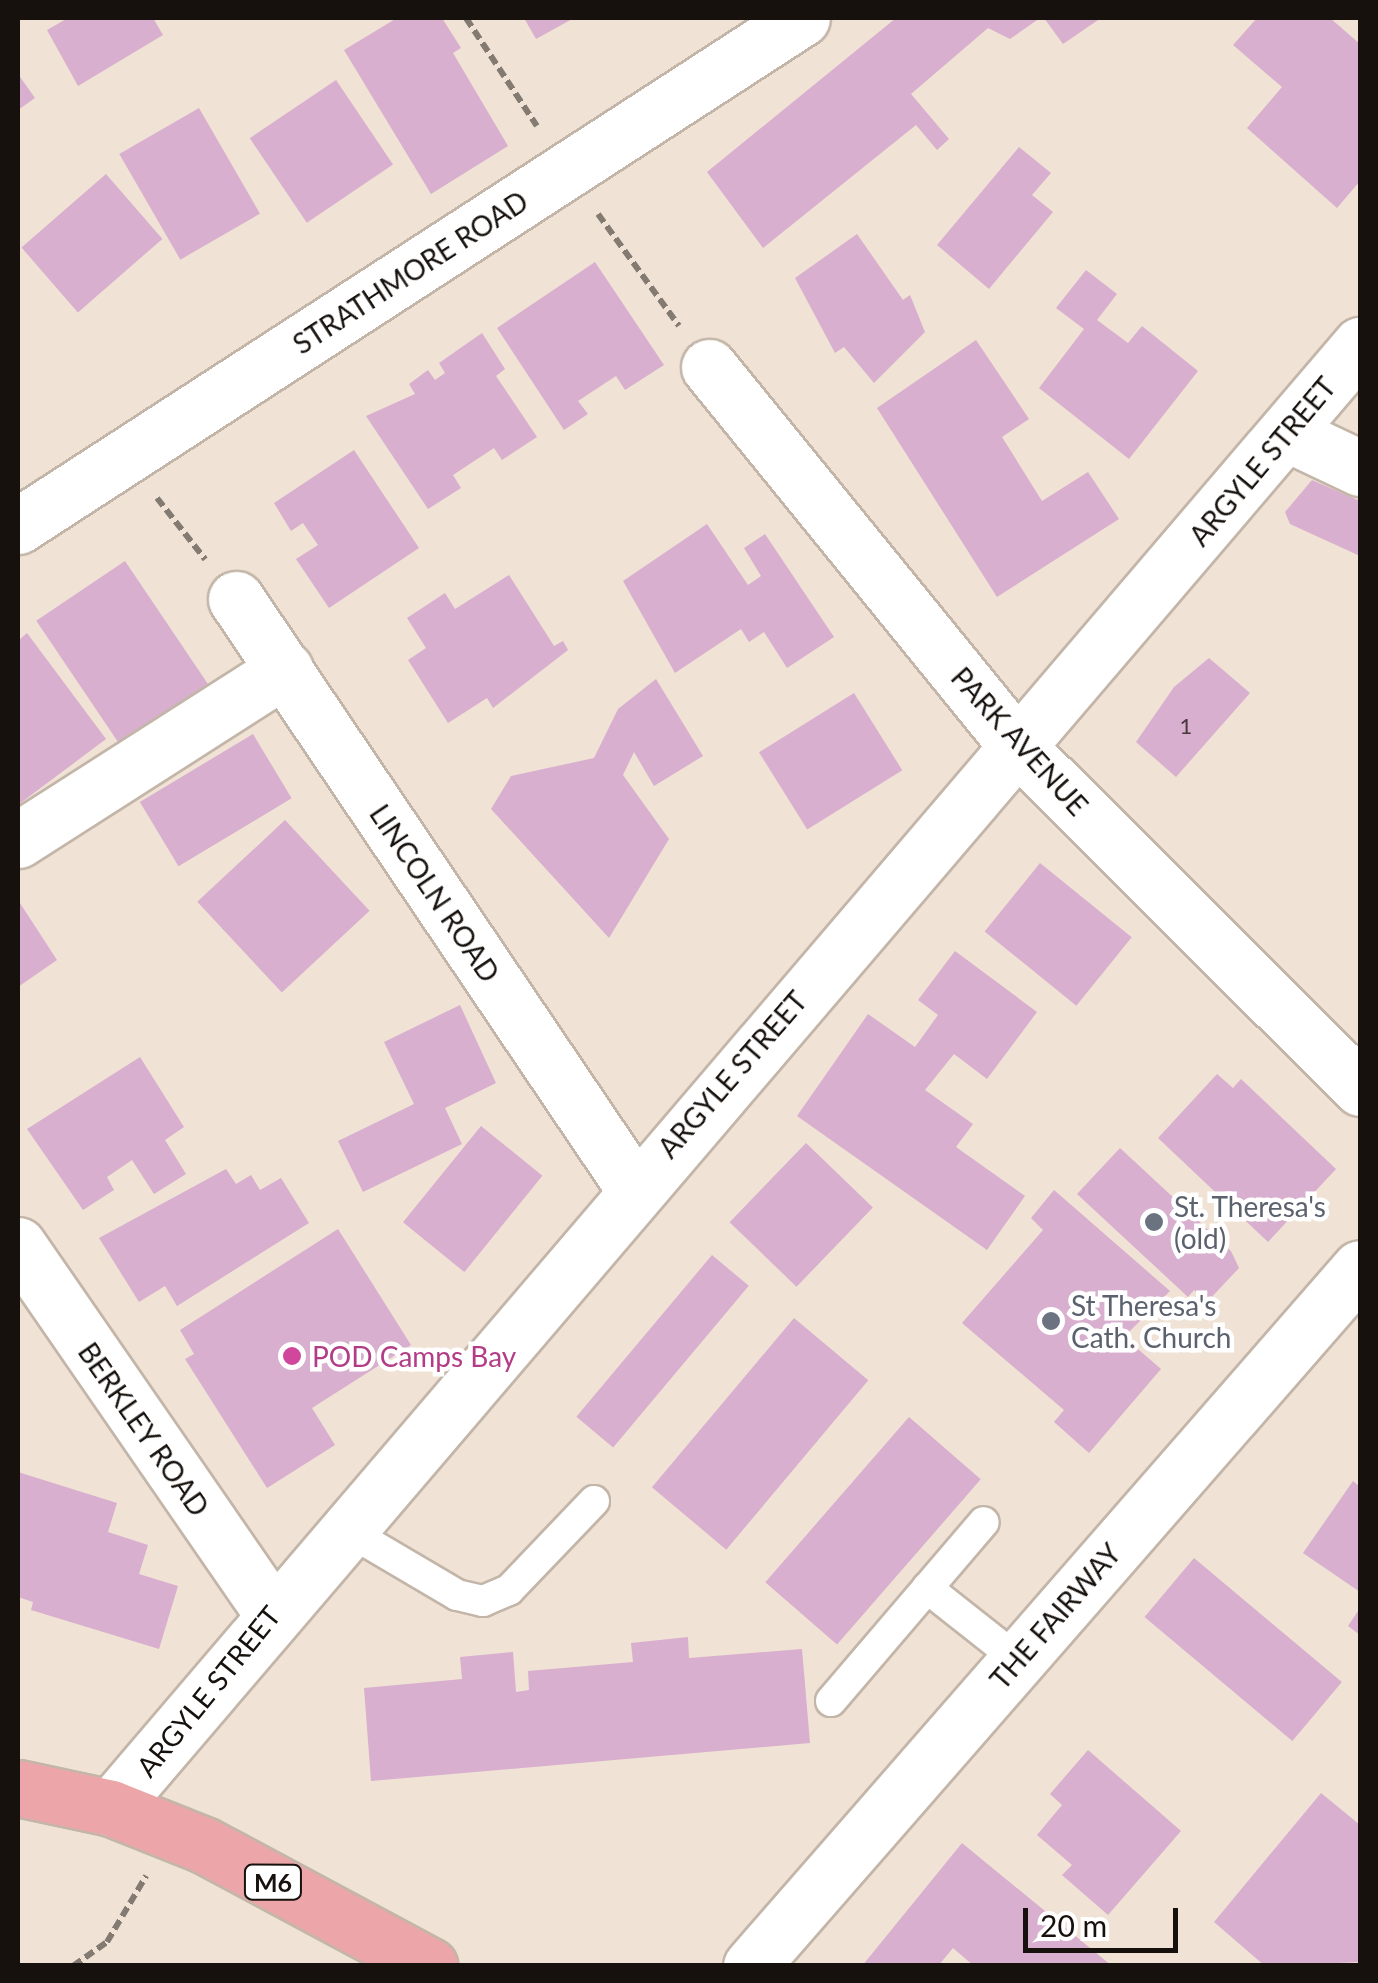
<!DOCTYPE html>
<html>
<head>
<meta charset="utf-8">
<style>
	body { margin:0 }
	#map { position:relative; width:1378px; height:1983px; overflow:hidden; background:#f0e2d5; font-family:Lato,sans-serif }
	div>[style] { position:absolute }
	.building>* { inset:0; background:#d8afce; transform-origin:0 0 }
	.path>* { height:6px; margin-top:-3px; transform-origin:0; background:repeating-linear-gradient(90deg,#837a71 0 10px,transparent 0 15px) }
	.roads { filter:drop-shadow(2px 0 #c3b6a9) drop-shadow(-2px 0 #c3b6a9) drop-shadow(0 2px #c3b6a9) drop-shadow(0 -2px #c3b6a9) }
	.lane>* { height:30px; margin:-15px; padding:0 15px; transform-origin:15px; border-radius:15px; background:#fff }
	.street>* { height:55px; margin:-27.5px; padding:0 27.5px; transform-origin:27.5px; border-radius:27.5px; background:#fff }
	.primary>* { height:55px; margin:-27.5px; padding:0 27.5px; transform-origin:27.5px; border-radius:27.5px; background:#eca6aa }
	.dots>* { width:28px; height:28px; translate:-50% -50%; box-sizing:border-box; border:5px solid #fff; border-radius:50% }
	span { translate:-50% -50%; white-space:nowrap; text-align:center; line-height:1.15; -webkit-text-stroke:9px #fff; paint-order:stroke }
	.number-label { font-size:22px; color:#46383d }
	.number-label span { -webkit-text-stroke-width:0 }
	.shield-label span { padding:2px 8px; background:#fff; border:2px solid; border-radius:8px; -webkit-text-stroke-width:0 }
	.shield-label { font-size:25px; color:#16110d; font-weight:700 }
	.street-label { font-size:28px; color:#16110d }
	.worship-label { font-size:28px; color:#5b616d }
	.left { translate:0 -50%; text-align:left }
	.hotel-label { font-size:28px; color:#b23c85 }
	.frame { position:absolute; inset:0; border:20px solid #16110d; pointer-events:none }
	.scale { position:absolute; left:1023px; top:1908px; width:155px; height:45px; box-sizing:border-box; border:5px solid #16110d; border-top:0; padding-left:12px; font-size:30px; line-height:35px; white-space:nowrap; color:#16110d; -webkit-text-stroke:8px #fff; paint-order:stroke }
</style>
</head>
<body>
<div id="map">
	<div class="building">
		<div style="clip-path:polygon(68px 18px,153px 18px,163px 35px,78px 86px,47px 30px)"></div>
		<div style="clip-path:polygon(397px 18px,442px 18px,461px 48px,453px 53px,508px 146px,431px 194px,344px 50px)"></div>
		<div style="clip-path:polygon(524px 18px,574px 18px,536px 39px)"></div>
		<div style="clip-path:polygon(896px 18px,1040px 18px,1010px 39px,988px 28px,911px 94px,949px 139px,937px 150px,916px 125px,763px 248px,707px 172px)"></div>
		<div style="clip-path:polygon(1044px 18px,1101px 18px,1063px 44px)"></div>
		<div style="clip-path:polygon(1257px 18px,1330px 18px,1360px 44px,1360px 181px,1337px 208px,1247px 128px,1282px 87px,1233px 45px)"></div>
		<div style="clip-path:polygon(18px 74px,35px 98px,18px 110px)"></div>
		<div style="left:336px;top:80px;width:102px;height:104px;rotate:56deg"></div>
		<div style="left:199px;top:108px;width:122px;height:92px;rotate:60deg"></div>
		<div style="clip-path:polygon(1019px 147px,1051px 173px,1032px 195px,1053px 212px,989px 289px,937px 245px)"></div>
		<div style="left:106px;top:174px;width:86px;height:112px;rotate:49deg"></div>
		<div style="clip-path:polygon(857px 234px,903px 300px,910px 295px,925px 332px,874px 383px,844px 347px,835px 353px,795px 278px)"></div>
		<div style="clip-path:polygon(595px 262px,664px 365px,625px 390px,616px 376px,578px 401px,588px 414px,564px 430px,497px 328px)"></div>
		<div style="clip-path:polygon(1086px 270px,1117px 294px,1097px 320px,1128px 343px,1142px 326px,1198px 371px,1129px 459px,1039px 388px,1084px 329px,1056px 308px)"></div>
		<div style="clip-path:polygon(482px 333px,505px 369px,496px 376px,537px 437px,502px 460px,494px 448px,453px 475px,461px 488px,428px 509px,366px 416px,415px 394px,409px 384px,428px 370px,435px 380px,445px 373px,439px 363px)"></div>
		<div style="clip-path:polygon(976px 340px,1029px 419px,1002px 437px,1042px 501px,1088px 472px,1119px 519px,997px 597px,877px 408px)"></div>
		<div style="clip-path:polygon(354px 450px,419px 548px,329px 608px,296px 559px,318px 545px,303px 523px,291px 531px,274px 503px)"></div>
		<div style="clip-path:polygon(1312px 480px,1360px 501px,1360px 556px,1290px 524px,1285px 512px)"></div>
		<div style="clip-path:polygon(707px 524px,748px 585px,761px 576px,744px 548px,765px 534px,834px 637px,787px 668px,764px 632px,749px 642px,741px 629px,675px 673px,623px 581px)"></div>
		<div style="left:125px;top:561px;width:151px;height:107px;rotate:56deg"></div>
		<div style="clip-path:polygon(509px 575px,554px 646px,563px 641px,568px 650px,493px 708px,487px 698px,448px 723px,408px 660px,426px 648px,407px 618px,445px 593px,455px 609px)"></div>
		<div style="clip-path:polygon(27px 633px,106px 739px,18px 805px,18px 641px)"></div>
		<div style="clip-path:polygon(1209px 658px,1250px 693px,1176px 777px,1136px 742px,1174px 687px)"></div>
		<div style="clip-path:polygon(656px 679px,703px 756px,654px 786px,634px 752px,623px 775px,669px 839px,609px 938px,491px 809px,511px 776px,594px 758px,618px 709px)"></div>
		<div style="left:854px;top:693px;width:91px;height:112px;rotate:58deg"></div>
		<div style="left:253px;top:734px;width:75px;height:132px;rotate:59deg"></div>
		<div style="left:285px;top:820px;width:124px;height:120px;rotate:47deg"></div>
		<div style="left:1040px;top:863px;width:118px;height:88px;rotate:39deg"></div>
		<div style="clip-path:polygon(18px 900px,57px 960px,18px 987px)"></div>
		<div style="clip-path:polygon(955px 951px,1037px 1012px,987px 1079px,954px 1054px,925px 1090px,973px 1124px,956px 1147px,1025px 1196px,987px 1250px,797px 1116px,868px 1014px,915px 1047px,938px 1015px,918px 1000px)"></div>
		<div style="clip-path:polygon(460px 1005px,496px 1083px,445px 1108px,462px 1144px,363px 1192px,338px 1141px,414px 1104px,384px 1042px)"></div>
		<div style="clip-path:polygon(140px 1057px,184px 1127px,165px 1140px,186px 1174px,154px 1194px,132px 1160px,107px 1177px,114px 1190px,83px 1210px,27px 1129px)"></div>
		<div style="clip-path:polygon(1217px 1074px,1233px 1088px,1241px 1079px,1336px 1169px,1268px 1242px,1158px 1138px)"></div>
		<div style="left:481px;top:1126px;width:79px;height:124px;rotate:39deg"></div>
		<div style="left:806px;top:1143px;width:93px;height:110px;rotate:44deg"></div>
		<div style="clip-path:polygon(1120px 1148px,1231px 1251px,1239px 1268px,1207px 1302px,1194px 1290px,1188px 1297px,1077px 1194px)"></div>
		<div style="clip-path:polygon(226px 1169px,236px 1184px,251px 1175px,260px 1190px,281px 1178px,309px 1223px,177px 1306px,165px 1286px,139px 1302px,99px 1238px)"></div>
		<div style="clip-path:polygon(1054px 1190px,1170px 1291px,1124px 1337px,1161px 1369px,1089px 1453px,1054px 1422px,1064px 1410px,962px 1323px,1043px 1230px,1031px 1218px)"></div>
		<div style="clip-path:polygon(338px 1229px,411px 1345px,312px 1408px,335px 1445px,267px 1488px,185px 1359px,194px 1354px,180px 1330px)"></div>
		<div style="left:712px;top:1255px;width:48px;height:211px;rotate:40deg"></div>
		<div style="left:794px;top:1318px;width:97px;height:221px;rotate:40deg"></div>
		<div style="left:909px;top:1417px;width:95px;height:219px;rotate:41deg"></div>
		<div style="clip-path:polygon(18px 1472px,117px 1503px,108px 1532px,148px 1545px,139px 1574px,178px 1586px,159px 1649px,31px 1610px,33px 1602px,18px 1597px)"></div>
		<div style="clip-path:polygon(1353px 1481px,1360px 1487px,1360px 1592px,1303px 1553px)"></div>
		<div style="left:1194px;top:1558px;width:193px;height:77px;rotate:40deg"></div>
		<div style="clip-path:polygon(1360px 1608px,1360px 1635px,1348px 1626px)"></div>
		<div style="clip-path:polygon(688px 1637px,689px 1658px,802px 1649px,810px 1743px,371px 1781px,364px 1688px,462px 1679px,460px 1657px,513px 1652px,516px 1692px,529px 1690px,528px 1671px,633px 1662px,631px 1643px)"></div>
		<div style="clip-path:polygon(1088px 1750px,1181px 1831px,1108px 1915px,1062px 1875px,1072px 1865px,1037px 1835px,1062px 1805px,1050px 1794px)"></div>
		<div style="clip-path:polygon(1321px 1793px,1360px 1825px,1360px 1962px,1265px 1966px,1214px 1922px)"></div>
		<div style="clip-path:polygon(962px 1843px,1112px 1966px,974px 1966px,953px 1948px,938px 1966px,862px 1966px)"></div>
	</div>
	<div class="path">
		<div style="left:466px;top:18px;width:129px;rotate:56.7deg"></div>
		<div style="left:598px;top:214px;width:138px;rotate:54.1deg"></div>
		<div style="left:157px;top:498px;width:78px;rotate:51.8deg"></div>
		<div style="left:73px;top:1966px;width:42px;rotate:-35.2deg"></div>
		<div style="left:107px;top:1942px;width:77px;rotate:-59.4deg"></div>
	</div>
	<div class="roads">
		<div class="lane">
			<div style="left:345px;top:1529px;width:130px;rotate:30.5deg"></div>
			<div style="left:457px;top:1595px;width:27px;rotate:13deg"></div>
			<div style="left:483px;top:1601px;width:28px;rotate:-23deg"></div>
			<div style="left:509px;top:1590px;width:123px;rotate:-46.3deg"></div>
			<div style="left:927px;top:1588px;width:115px;rotate:38.3deg"></div>
			<div style="left:831px;top:1701px;width:235px;rotate:-49.5deg"></div>
		</div>
		<div class="street">
			<div style="left:709px;top:367px;width:490px;rotate:50.9deg"></div>
			<div style="left:1018px;top:747px;width:483px;rotate:44.9deg"></div>
			<div style="left:1286px;top:433px;width:82px;rotate:25.3deg"></div>
			<div style="left:18px;top:526px;width:934px;rotate:-32.94deg"></div>
			<div style="left:236px;top:599px;width:709px;rotate:55.97deg"></div>
			<div style="left:18px;top:840px;width:317px;rotate:-32.6deg"></div>
			<div style="left:18px;top:1245px;width:446px;rotate:55.4deg"></div>
			<div style="left:111px;top:1808px;width:1924px;rotate:-49.51deg"></div>
			<div style="left:751px;top:1966px;width:926px;rotate:-48.9deg"></div>
		</div>
		<div class="primary">
			<div style="left:18px;top:1788px;width:95px;rotate:12.1deg"></div>
			<div style="left:111px;top:1808px;width:100px;rotate:21.7deg"></div>
			<div style="left:204px;top:1845px;width:256px;rotate:28.2deg"></div>
		</div>
	</div>
	<div class="dots">
		<div style="left:1154px;top:1222px;background:#6b7280"></div>
		<div style="left:1051px;top:1321px;background:#6b7280"></div>
		<div style="left:292px;top:1356px;background:#d1479c"></div>
	</div>
	<div class="number-label">
		<span style="left:1186px;top:726px">1</span>
	</div>
	<div class="shield-label">
		<span style="left:273px;top:1882px">M6</span>
	</div>
	<div class="street-label">
		<span style="left:410px;top:272px;rotate:-33deg">STRATHMORE ROAD</span>
		<span style="left:1262px;top:461px;rotate:-50deg">ARGYLE STREET</span>
		<span style="left:1020px;top:741px;rotate:48deg">PARK AVENUE</span>
		<span style="left:435px;top:893px;rotate:56deg">LINCOLN ROAD</span>
		<span style="left:732px;top:1074px;rotate:-49deg">ARGYLE STREET</span>
		<span style="left:144px;top:1429px;rotate:55deg">BERKLEY ROAD</span>
		<span style="left:1055px;top:1616px;rotate:-49deg">THE FAIRWAY</span>
		<span style="left:208px;top:1691px;rotate:-51deg">ARGYLE STREET</span>
	</div>
	<div class="worship-label">
		<span class="left" style="left:1174px;top:1222px">St. Theresa's<br>(old)</span>
		<span class="left" style="left:1071px;top:1321px">St Theresa's<br>Cath. Church</span>
	</div>
	<div class="hotel-label">
		<span class="left" style="left:312px;top:1356px">POD Camps Bay</span>
	</div>
	<div class="frame"></div>
	<div class="scale">20 m</div>
</div>
</body>
</html>
